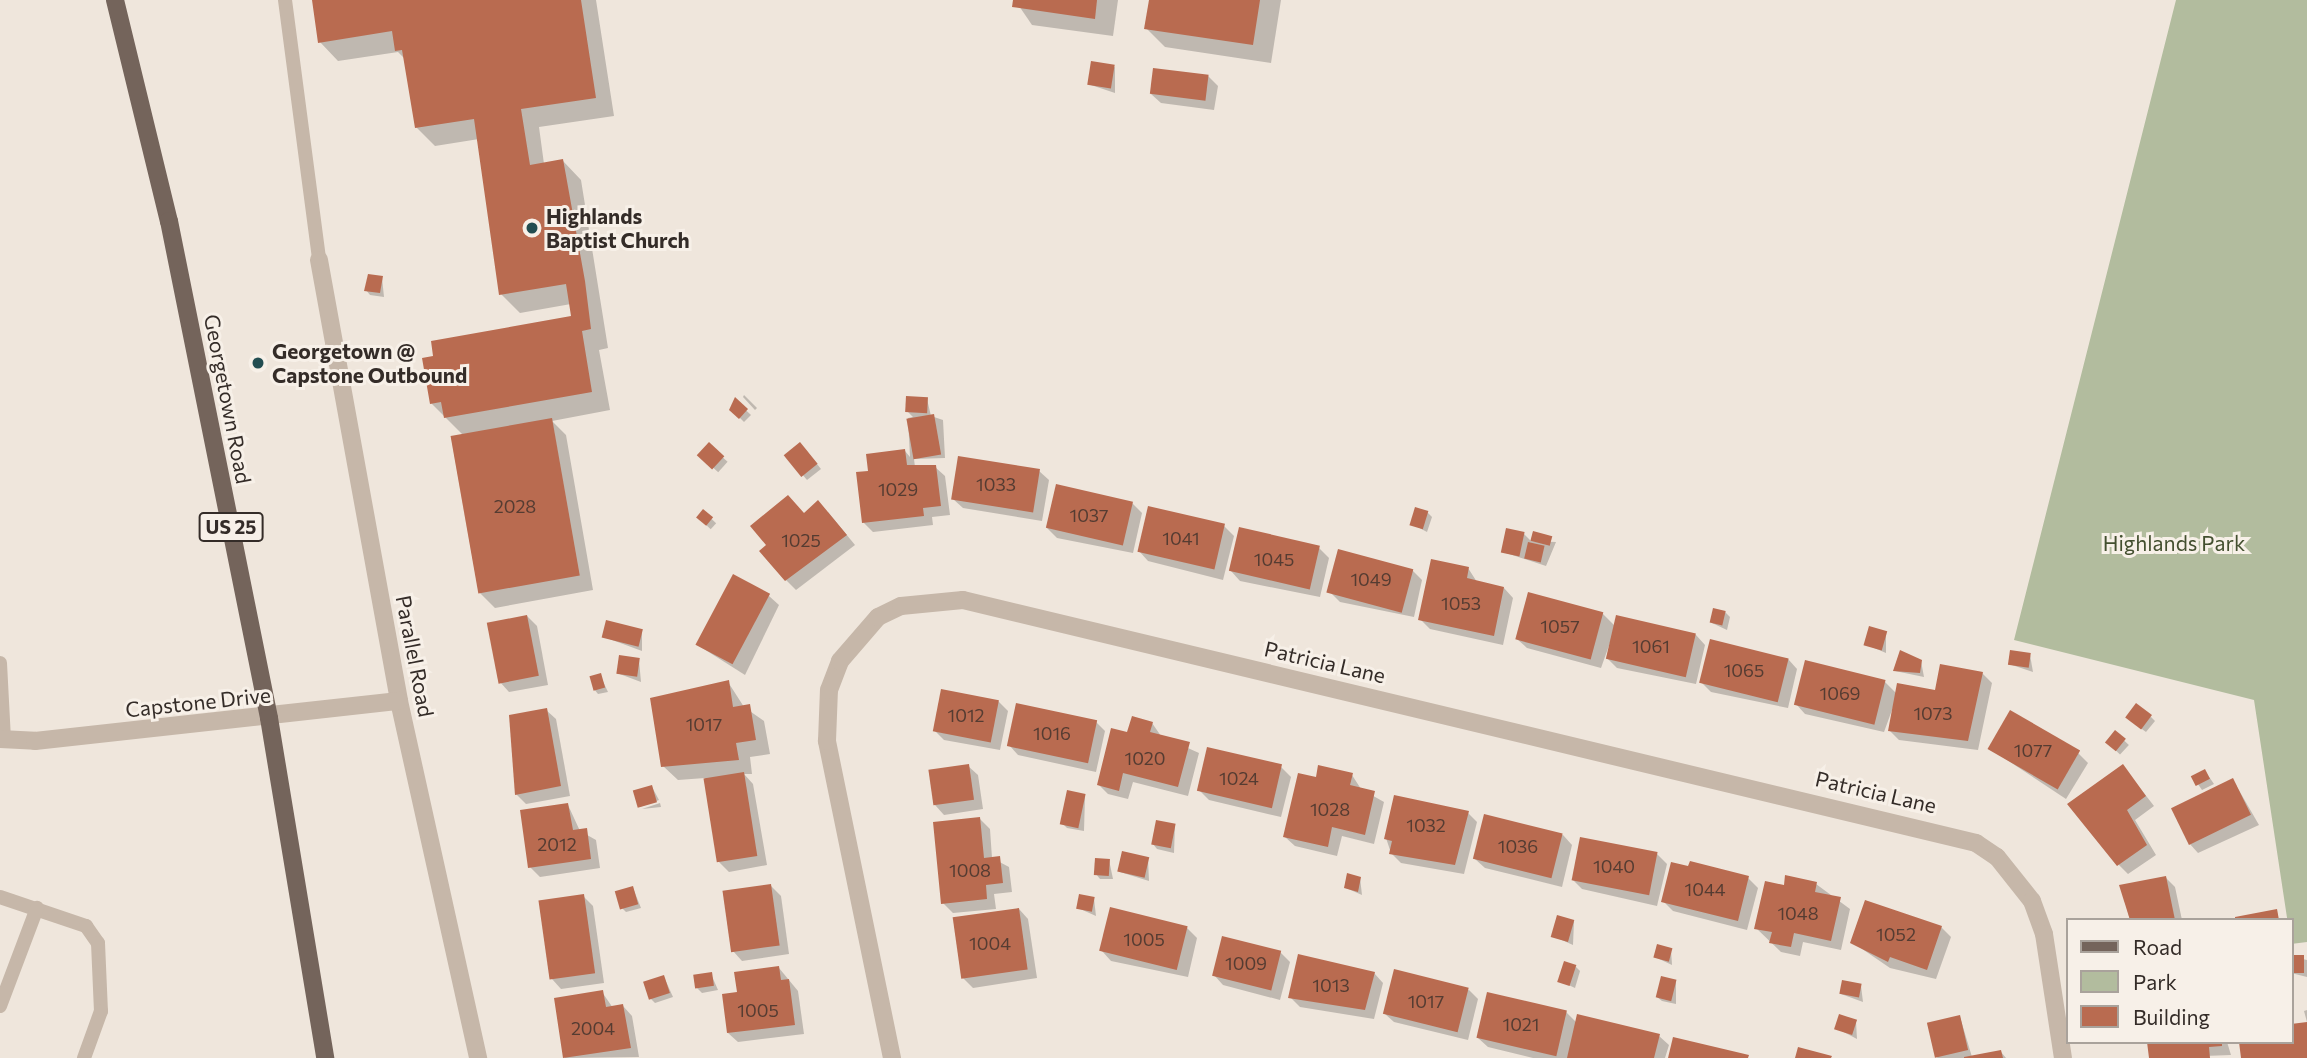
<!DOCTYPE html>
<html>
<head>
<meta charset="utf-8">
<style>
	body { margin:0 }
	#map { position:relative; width:2307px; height:1058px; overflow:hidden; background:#efe6dc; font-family:Commissioner,sans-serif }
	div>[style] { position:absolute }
	.green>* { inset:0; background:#b2bc9e }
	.shadow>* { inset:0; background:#0003; transform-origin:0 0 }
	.building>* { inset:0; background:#b96b50; transform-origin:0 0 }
	.service>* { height:14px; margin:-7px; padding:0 7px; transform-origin:7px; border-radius:7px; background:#c6b7a9 }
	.minor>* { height:18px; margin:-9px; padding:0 9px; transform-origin:9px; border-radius:9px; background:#c6b7a9 }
	.primary>* { height:18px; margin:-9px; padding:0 9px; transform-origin:9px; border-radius:9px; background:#74645b }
	.dots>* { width:19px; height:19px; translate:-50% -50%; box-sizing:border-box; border:4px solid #f7f0e8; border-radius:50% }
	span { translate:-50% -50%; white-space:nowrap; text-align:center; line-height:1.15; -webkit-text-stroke:6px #f7f0e8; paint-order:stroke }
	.number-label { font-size:18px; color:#553c32 }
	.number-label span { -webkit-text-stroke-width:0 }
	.shield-label span { padding:2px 5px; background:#f7f0e8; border:2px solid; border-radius:5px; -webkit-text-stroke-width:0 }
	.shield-label { font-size:19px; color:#342c28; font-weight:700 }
	.poi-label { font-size:21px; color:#342c28; font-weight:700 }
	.left { translate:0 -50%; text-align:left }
	.street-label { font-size:21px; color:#342c28 }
	.park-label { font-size:21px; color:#434f2f }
	.legend { position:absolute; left:2066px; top:918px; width:228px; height:126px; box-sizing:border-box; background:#f7f0e8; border:2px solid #a9a29b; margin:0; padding:9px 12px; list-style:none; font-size:21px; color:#342c28 }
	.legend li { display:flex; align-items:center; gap:14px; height:35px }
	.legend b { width:35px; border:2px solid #a9a29b }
</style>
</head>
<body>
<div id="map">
	<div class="green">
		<div style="clip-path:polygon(2176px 0,2307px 0,2307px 942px,2291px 944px,2254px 700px,2014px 640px)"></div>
	</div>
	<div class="shadow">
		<div style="clip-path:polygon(313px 0,596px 0,614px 116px,539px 127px,544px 164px,563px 161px,581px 180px,608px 348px,599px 350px,610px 410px,552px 421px,566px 435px,593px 590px,495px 608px,480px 593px,464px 436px,431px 403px,573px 317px,571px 304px,520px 313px,501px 294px,479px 139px,435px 146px,416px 127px,405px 59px,398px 52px,338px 61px,320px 42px)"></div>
		<div style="clip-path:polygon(1015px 0,1118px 0,1113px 36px,1032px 25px)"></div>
		<div style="clip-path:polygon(1150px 0,1281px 0,1271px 63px,1165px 47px,1146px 28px)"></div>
		<div style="clip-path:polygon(1115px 67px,1115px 93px,1088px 84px)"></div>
		<div style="clip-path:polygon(1208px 76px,1218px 86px,1214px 110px,1161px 103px,1151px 94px)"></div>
		<div style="clip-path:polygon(382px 278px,384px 297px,370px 295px,366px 290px)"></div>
		<div style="clip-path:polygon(744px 395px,757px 408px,755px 410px,743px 397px)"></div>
		<div style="clip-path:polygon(927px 399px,931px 416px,943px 420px,945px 458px,914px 459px,915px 467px,935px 467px,945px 476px,950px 515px,932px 517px,933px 525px,873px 532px,863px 522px,870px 472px,905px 451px,910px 457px,908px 418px,913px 417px,908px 412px)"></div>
		<div style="clip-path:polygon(735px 400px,751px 415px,744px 422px,731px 409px)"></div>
		<div style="left:709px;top:445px;width:25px;height:14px;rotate:42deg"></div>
		<div style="clip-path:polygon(805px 449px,821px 469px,807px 480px,786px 455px)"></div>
		<div style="clip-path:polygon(1039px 471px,1049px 480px,1042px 521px,963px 508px,953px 499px)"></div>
		<div style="clip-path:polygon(1132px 503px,1142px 513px,1133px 553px,1057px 538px,1047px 528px)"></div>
		<div style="left:703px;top:511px;width:18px;height:8px;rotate:43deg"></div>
		<div style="clip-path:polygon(828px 512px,855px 545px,796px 590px,786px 580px,804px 515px)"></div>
		<div style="clip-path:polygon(1427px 512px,1432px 517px,1427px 532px,1412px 524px)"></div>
		<div style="clip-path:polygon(1224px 526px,1234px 536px,1223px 580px,1148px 561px,1139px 551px)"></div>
		<div style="clip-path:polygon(1524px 534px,1531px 541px,1556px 542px,1546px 566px,1503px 552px)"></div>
		<div style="clip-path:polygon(1319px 548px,1329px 558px,1320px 597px,1240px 581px,1231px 571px)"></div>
		<div style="clip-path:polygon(1468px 568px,1477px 582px,1504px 588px,1513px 598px,1503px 645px,1430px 629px,1420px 619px)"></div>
		<div style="clip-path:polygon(1412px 570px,1422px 580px,1414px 617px,1340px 602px,1330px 592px)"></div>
		<div style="clip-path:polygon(769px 596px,779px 605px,745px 675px,696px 644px)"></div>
		<div style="clip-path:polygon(1725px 612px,1730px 617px,1727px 630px,1712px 623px)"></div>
		<div style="clip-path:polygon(1603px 614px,1615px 626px,1696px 635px,1705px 645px,1696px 684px,1617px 668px,1607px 658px,1612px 637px,1601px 668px,1527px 648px,1517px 639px)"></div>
		<div style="clip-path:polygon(527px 616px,537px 626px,548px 685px,509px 692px,500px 682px)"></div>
		<div style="clip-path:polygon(642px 631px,642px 651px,604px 637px)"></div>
		<div style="clip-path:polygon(1886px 632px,1886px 653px,1865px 644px)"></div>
		<div style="clip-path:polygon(2030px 655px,2033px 672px,2009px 664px)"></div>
		<div style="clip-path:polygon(1788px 659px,1797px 669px,1788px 708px,1711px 692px,1701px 682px)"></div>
		<div style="clip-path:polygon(639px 660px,641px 682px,617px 673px)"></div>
		<div style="clip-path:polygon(1921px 661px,1924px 677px,1895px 671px)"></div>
		<div style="clip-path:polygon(1982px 673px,1992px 683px,1978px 750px,1899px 740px,1889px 730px,1896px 699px,1884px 732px,1805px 714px,1796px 704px,1885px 682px,1897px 694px,1937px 692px)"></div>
		<div style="clip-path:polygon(600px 675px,608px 692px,598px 694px,594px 689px)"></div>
		<div style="clip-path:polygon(728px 682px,744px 707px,764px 721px,770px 754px,750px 757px,752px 774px,744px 774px,753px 784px,767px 865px,729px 872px,719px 862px,705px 778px,678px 780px,663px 766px)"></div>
		<div style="clip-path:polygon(998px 701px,1008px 711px,1000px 750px,944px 740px,934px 730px)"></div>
		<div style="clip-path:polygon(546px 710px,556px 719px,570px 796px,526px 804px,516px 794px)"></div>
		<div style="clip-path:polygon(2151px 717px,2155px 721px,2146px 732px,2131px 721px)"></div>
		<div style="clip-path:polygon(1096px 722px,1105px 731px,1096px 772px,1018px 755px,1009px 745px)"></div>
		<div style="clip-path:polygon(1152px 723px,1161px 736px,1199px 753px,1188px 796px,1133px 782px,1128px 799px,1108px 794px,1098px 784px,1129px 734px)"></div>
		<div style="left:2115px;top:732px;width:19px;height:13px;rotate:43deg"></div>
		<div style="clip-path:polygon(1989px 748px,2078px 753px,2088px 763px,2066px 799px)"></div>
		<div style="clip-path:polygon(968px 766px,978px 775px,983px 809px,944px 815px,935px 805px)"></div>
		<div style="clip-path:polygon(2123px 766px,2154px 806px,2135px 820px,2156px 855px,2128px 874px,2119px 865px)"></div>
		<div style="clip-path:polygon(1281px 767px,1291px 777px,1281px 817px,1209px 800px,1199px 790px)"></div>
		<div style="clip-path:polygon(2205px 771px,2214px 784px,2202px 790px,2193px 777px)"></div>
		<div style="clip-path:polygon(1352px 775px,1361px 789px,1384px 802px,1374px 844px,1342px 836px,1337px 856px,1295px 846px,1285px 837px,1317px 779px)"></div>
		<div style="clip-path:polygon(2233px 780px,2259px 825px,2198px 853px,2189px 843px)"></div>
		<div style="clip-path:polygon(652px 787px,659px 800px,640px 807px,635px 792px)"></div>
		<div style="clip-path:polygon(1085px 796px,1084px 831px,1067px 828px,1062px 823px)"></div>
		<div style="clip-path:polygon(660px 803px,661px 807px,642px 809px)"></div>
		<div style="clip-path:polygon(568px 805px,580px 831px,596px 840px,600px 868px,540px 877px,530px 867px)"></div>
		<div style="clip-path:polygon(1468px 813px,1477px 822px,1464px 874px,1401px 863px,1391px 853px,1386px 838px)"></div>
		<div style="clip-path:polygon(980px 819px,990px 829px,992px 858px,1009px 867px,1012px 892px,994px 894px,996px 909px,953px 913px,943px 903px)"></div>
		<div style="clip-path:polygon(1175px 825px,1174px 853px,1157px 849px,1153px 844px)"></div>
		<div style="clip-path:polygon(1563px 835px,1572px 845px,1562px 887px,1485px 868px,1475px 859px)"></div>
		<div style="clip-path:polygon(1657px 854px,1667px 864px,1657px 906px,1582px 889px,1572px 879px)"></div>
		<div style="clip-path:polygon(1148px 859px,1149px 881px,1120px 872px)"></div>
		<div style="clip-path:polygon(1109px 860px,1113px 879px,1100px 879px,1096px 874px)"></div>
		<div style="clip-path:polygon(2165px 877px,2175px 887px,2182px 920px,2130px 920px,2121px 887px)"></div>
		<div style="clip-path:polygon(1360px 878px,1362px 895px,1346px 888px)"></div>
		<div style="clip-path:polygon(1748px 878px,1758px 888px,1747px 930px,1673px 911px,1663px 901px)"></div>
		<div style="clip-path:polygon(1816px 884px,1850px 909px,1841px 950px,1803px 942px,1800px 956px,1781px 952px,1756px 928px,1785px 888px)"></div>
		<div style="clip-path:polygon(771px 886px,781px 896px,789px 954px,742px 961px,733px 951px)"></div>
		<div style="clip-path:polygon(633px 888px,641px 908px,626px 912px,621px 907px)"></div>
		<div style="clip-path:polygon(583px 896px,593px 906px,604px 983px,561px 989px,552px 979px)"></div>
		<div style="clip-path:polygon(1094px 899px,1096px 916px,1078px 908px)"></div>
		<div style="clip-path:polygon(1019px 909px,1028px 919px,1037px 978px,973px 988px,963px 978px)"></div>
		<div style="clip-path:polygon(1574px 921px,1573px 945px,1553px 936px)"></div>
		<div style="clip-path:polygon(1941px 927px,1951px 937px,1936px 979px,1890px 968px,1852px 942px)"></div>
		<div style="clip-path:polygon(1187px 928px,1197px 938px,1188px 977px,1111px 961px,1102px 951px)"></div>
		<div style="clip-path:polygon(2291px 949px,2293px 957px,2307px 960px,2307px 977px,2291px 973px)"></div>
		<div style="clip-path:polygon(1671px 950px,1672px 965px,1655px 957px)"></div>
		<div style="clip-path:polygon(1280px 952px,1290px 962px,1280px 1000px,1223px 985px,1214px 975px)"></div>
		<div style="clip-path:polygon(1575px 966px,1580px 971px,1575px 988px,1560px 981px)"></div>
		<div style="clip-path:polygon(779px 968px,798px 991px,804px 1034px,738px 1042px,728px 1033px,739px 994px)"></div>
		<div style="clip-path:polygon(1374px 973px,1383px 983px,1374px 1019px,1300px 1007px,1290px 997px)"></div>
		<div style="clip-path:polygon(711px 974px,718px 990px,702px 993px,697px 988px)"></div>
		<div style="clip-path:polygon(664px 977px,673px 997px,655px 1003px,651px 999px)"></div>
		<div style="clip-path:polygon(1676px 981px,1676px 1004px,1662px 1001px,1657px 997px)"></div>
		<div style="clip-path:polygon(1861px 986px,1863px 1002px,1841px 994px)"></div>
		<div style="clip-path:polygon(1469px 990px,1478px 999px,1468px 1040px,1394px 1022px,1384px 1013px)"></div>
		<div style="clip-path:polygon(602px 992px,613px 1008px,623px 1006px,632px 1016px,639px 1057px,565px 1058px,556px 999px)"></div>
		<div style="clip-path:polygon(2307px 1010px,2307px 1022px,2304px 1011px)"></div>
		<div style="clip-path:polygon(1566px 1012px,1577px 1023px,1659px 1036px,1669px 1045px,1665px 1058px,1533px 1058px,1488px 1047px,1478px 1038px)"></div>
		<div style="clip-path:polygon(1960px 1017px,1972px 1057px,2001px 1052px,2006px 1058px,1937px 1058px)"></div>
		<div style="clip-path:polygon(1856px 1022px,1857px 1039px,1836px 1028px)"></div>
		<div style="clip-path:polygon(2148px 1042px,2227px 1042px,2231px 1055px,2150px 1058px)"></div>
	</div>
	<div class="building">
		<div style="clip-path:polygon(312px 0,581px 0,596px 98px,521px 109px,530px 165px,563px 159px,585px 281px,591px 329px,582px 331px,592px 392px,444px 418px,441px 402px,430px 404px,422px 358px,433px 356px,431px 341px,571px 316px,566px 284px,499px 295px,474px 119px,415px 128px,402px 50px,395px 51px,392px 31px,318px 43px)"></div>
		<div style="clip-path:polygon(1013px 0,1097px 0,1095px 19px,1012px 7px)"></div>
		<div style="clip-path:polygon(1149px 0,1260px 0,1253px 45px,1144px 29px)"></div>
		<div style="left:1091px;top:61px;width:24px;height:24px;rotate:9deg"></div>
		<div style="left:1153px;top:68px;width:56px;height:26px;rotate:7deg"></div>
		<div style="clip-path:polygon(368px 274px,383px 276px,380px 293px,364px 291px)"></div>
		<div style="left:906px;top:396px;width:22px;height:16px;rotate:3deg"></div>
		<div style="clip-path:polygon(735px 397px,748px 409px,739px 419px,729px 410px)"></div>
		<div style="left:934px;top:414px;width:41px;height:28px;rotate:80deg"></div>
		<div style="left:552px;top:418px;width:160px;height:103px;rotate:80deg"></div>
		<div style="left:709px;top:442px;width:21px;height:18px;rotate:43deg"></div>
		<div style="left:800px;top:442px;width:28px;height:21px;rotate:51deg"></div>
		<div style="clip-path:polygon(905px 449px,907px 465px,936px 465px,941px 506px,923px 508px,924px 516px,862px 523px,856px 472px,868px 471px,866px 454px)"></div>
		<div style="left:958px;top:456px;width:83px;height:44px;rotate:9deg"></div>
		<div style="left:1056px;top:484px;width:79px;height:45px;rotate:13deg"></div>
		<div style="clip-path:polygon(788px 495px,804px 513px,818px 500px,847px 535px,785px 581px,759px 551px,766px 545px,750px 526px)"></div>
		<div style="left:1148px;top:506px;width:79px;height:47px;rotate:13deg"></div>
		<div style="left:1415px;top:507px;width:14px;height:19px;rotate:17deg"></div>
		<div style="left:703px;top:509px;width:13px;height:11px;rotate:39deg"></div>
		<div style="left:1239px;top:527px;width:83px;height:45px;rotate:13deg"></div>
		<div style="left:1506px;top:528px;width:19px;height:25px;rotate:12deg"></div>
		<div style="left:1533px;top:531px;width:20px;height:10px;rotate:15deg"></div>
		<div style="left:1528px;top:542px;width:17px;height:17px;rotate:13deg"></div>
		<div style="left:1338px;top:549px;width:78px;height:45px;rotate:15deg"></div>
		<div style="clip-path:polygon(1431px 559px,1469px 567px,1467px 578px,1504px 587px,1494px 636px,1418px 620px)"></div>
		<div style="left:733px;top:574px;width:42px;height:80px;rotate:28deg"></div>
		<div style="left:1528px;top:592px;width:78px;height:49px;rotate:15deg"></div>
		<div style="left:1713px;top:608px;width:13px;height:15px;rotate:13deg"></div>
		<div style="left:527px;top:615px;width:62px;height:41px;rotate:79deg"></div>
		<div style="left:1616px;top:615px;width:82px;height:45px;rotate:13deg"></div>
		<div style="left:606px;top:620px;width:38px;height:18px;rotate:14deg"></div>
		<div style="left:1869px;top:626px;width:19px;height:20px;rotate:16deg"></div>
		<div style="left:1710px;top:639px;width:81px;height:45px;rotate:14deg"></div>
		<div style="clip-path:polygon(1900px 650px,1922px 660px,1920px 673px,1893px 671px)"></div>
		<div style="left:2010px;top:650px;width:21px;height:15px;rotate:8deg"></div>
		<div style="left:619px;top:655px;width:21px;height:19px;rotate:8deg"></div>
		<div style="left:1805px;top:660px;width:83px;height:46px;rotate:14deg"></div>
		<div style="clip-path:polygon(1940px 664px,1983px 672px,1968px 741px,1888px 731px,1897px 683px,1935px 690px)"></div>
		<div style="left:601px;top:673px;width:15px;height:12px;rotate:74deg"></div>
		<div style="clip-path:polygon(729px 680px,733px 707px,750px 704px,756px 740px,736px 743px,739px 760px,661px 767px,650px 698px)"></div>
		<div style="left:941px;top:689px;width:59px;height:43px;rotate:11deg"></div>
		<div style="left:1016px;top:703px;width:83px;height:44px;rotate:12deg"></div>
		<div style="left:2136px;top:703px;width:20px;height:18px;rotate:37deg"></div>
		<div style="clip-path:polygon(547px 708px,561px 786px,515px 795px,509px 715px)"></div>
		<div style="left:2010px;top:710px;width:81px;height:45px;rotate:30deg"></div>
		<div style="clip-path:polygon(1132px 716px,1153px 722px,1150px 732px,1190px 742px,1178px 787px,1123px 773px,1119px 791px,1097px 785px,1111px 728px,1127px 732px)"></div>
		<div style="left:2115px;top:730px;width:14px;height:16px;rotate:39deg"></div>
		<div style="left:1207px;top:747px;width:77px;height:45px;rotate:13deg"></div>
		<div style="left:969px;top:764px;width:36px;height:41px;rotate:82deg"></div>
		<div style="clip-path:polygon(2123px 764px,2146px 796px,2127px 810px,2147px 845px,2117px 866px,2067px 804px)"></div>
		<div style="clip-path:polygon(1318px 765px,1353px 773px,1350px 785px,1375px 791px,1365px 835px,1332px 827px,1328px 847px,1283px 837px,1298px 773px,1316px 777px)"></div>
		<div style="left:2205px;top:769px;width:11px;height:16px;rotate:63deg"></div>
		<div style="left:744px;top:772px;width:85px;height:41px;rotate:81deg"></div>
		<div style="left:2233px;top:778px;width:41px;height:69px;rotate:64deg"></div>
		<div style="left:652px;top:785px;width:18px;height:20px;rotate:74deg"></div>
		<div style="left:1067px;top:790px;width:19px;height:35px;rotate:12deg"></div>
		<div style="clip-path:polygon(1394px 795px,1469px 811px,1455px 865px,1389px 854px,1392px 841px,1384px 839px)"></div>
		<div style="clip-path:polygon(568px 803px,573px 830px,587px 828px,591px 859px,528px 868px,520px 810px)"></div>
		<div style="left:1484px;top:814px;width:81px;height:46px;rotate:14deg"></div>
		<div style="clip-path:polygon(980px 817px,984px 858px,1000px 856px,1003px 883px,986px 885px,987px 899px,941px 904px,933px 822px)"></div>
		<div style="left:1156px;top:820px;width:20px;height:25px;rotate:11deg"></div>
		<div style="left:1580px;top:837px;width:79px;height:44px;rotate:11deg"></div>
		<div style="left:1122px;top:851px;width:28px;height:21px;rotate:13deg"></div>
		<div style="left:1095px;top:858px;width:15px;height:17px;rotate:4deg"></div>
		<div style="clip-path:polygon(1690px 861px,1749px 876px,1738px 921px,1661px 902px,1671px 862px,1688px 866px)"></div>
		<div style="clip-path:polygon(1347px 873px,1361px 877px,1358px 892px,1344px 888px)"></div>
		<div style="clip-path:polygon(1785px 875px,1817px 882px,1815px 892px,1841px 897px,1831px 941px,1794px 933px,1791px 947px,1769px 943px,1772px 932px,1754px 929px,1765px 881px,1784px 885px)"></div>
		<div style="clip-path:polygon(2166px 876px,2175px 920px,2130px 920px,2119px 885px)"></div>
		<div style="left:771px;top:884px;width:62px;height:49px;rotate:82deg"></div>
		<div style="left:633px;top:886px;width:19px;height:19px;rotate:74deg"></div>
		<div style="left:584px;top:894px;width:80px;height:46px;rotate:82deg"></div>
		<div style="left:1079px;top:894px;width:16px;height:15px;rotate:11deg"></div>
		<div style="clip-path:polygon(1865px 900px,1942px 926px,1927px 970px,1890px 957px,1888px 962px,1850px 943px)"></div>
		<div style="left:1110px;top:907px;width:80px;height:45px;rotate:14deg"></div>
		<div style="left:1019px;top:908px;width:62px;height:67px;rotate:82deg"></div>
		<div style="clip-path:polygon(2277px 909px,2279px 920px,2235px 920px,2235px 917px)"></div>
		<div style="left:1557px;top:915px;width:18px;height:23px;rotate:16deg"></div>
		<div style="left:1222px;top:936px;width:61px;height:41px;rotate:14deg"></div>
		<div style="left:1657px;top:944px;width:16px;height:14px;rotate:15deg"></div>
		<div style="clip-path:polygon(1298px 954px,1375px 972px,1365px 1010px,1288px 998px)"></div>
		<div style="left:2291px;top:955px;width:13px;height:18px"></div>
		<div style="left:1564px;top:961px;width:13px;height:22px;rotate:18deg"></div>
		<div style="clip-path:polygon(779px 966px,781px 980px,789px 979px,795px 1025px,727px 1033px,722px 994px,737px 992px,734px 972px)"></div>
		<div style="left:1394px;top:969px;width:77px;height:46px;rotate:14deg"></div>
		<div style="left:712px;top:972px;width:14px;height:19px;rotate:82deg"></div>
		<div style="left:664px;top:975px;width:19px;height:22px;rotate:72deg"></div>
		<div style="left:1661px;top:976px;width:16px;height:22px;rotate:14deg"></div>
		<div style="left:1842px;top:980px;width:20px;height:14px;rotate:11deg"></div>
		<div style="clip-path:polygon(603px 990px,606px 1007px,623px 1004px,631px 1048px,563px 1058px,554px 998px)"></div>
		<div style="left:1487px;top:992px;width:82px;height:47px;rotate:13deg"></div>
		<div style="clip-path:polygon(1577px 1014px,1660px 1034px,1654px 1058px,1567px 1058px)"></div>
		<div style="left:1839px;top:1014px;width:19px;height:16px;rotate:18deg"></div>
		<div style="left:1960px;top:1015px;width:36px;height:34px;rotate:77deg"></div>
		<div style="clip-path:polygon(2307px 1022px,2307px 1058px,2241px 1058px,2239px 1042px,2291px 1042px,2291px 1024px)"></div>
		<div style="clip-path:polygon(1673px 1037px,1749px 1055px,1748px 1058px,1668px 1058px)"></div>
		<div style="clip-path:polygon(2147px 1042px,2222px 1042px,2222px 1046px,2209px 1047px,2210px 1058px,2149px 1058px)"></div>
		<div style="clip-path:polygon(1798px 1047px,1832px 1056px,1831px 1058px,1795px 1058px)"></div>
		<div style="clip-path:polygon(2001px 1050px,2003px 1058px,1964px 1058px,1964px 1057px)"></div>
	</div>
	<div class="service">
		<div style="left:285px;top:0;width:262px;rotate:82.5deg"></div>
		<div style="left:0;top:663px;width:76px;rotate:87deg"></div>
		<div style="left:0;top:897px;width:91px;rotate:18.6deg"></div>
		<div style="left:86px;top:926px;width:21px;rotate:55deg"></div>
		<div style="left:98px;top:943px;width:68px;rotate:87.5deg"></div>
		<div style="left:101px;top:1011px;width:50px;rotate:109.9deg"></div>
		<div style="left:0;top:1006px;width:105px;rotate:-69.3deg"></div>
	</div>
	<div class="minor">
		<div style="left:319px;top:260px;width:448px;rotate:79.7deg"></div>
		<div style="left:399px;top:701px;width:366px;rotate:77.5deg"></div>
		<div style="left:0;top:739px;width:35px;rotate:3deg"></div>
		<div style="left:35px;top:741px;width:366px;rotate:-6.3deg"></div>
		<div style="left:892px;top:1058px;width:324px;rotate:-101.6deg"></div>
		<div style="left:827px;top:741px;width:51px;rotate:-87.8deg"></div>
		<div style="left:829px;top:690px;width:31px;rotate:-69deg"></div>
		<div style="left:840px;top:661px;width:58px;rotate:-49.2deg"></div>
		<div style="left:878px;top:617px;width:25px;rotate:-26deg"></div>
		<div style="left:901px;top:606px;width:62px;rotate:-5.5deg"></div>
		<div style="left:963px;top:600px;width:1042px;rotate:13.49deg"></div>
		<div style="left:1976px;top:843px;width:25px;rotate:34deg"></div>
		<div style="left:1997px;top:857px;width:56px;rotate:51.5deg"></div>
		<div style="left:2032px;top:901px;width:35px;rotate:70deg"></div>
		<div style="left:2044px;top:934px;width:125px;rotate:81.3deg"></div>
	</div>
	<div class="primary">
		<div style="left:115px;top:0;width:228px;rotate:76.3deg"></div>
		<div style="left:169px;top:221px;width:507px;rotate:78.62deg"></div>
		<div style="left:269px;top:718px;width:345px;rotate:80.6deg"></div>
	</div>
	<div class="dots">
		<div style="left:532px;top:228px;background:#224d51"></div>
		<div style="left:258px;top:363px;background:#224d51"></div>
	</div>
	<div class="number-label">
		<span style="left:996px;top:484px">1033</span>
		<span style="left:898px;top:489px">1029</span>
		<span style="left:515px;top:506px">2028</span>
		<span style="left:1089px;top:515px">1037</span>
		<span style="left:1181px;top:538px">1041</span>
		<span style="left:801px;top:540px">1025</span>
		<span style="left:1274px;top:559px">1045</span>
		<span style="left:1371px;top:579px">1049</span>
		<span style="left:1461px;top:603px">1053</span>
		<span style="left:1560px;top:626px">1057</span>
		<span style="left:1651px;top:646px">1061</span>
		<span style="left:1744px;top:670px">1065</span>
		<span style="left:1840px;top:693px">1069</span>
		<span style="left:1933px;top:713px">1073</span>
		<span style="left:966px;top:715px">1012</span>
		<span style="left:704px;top:724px">1017</span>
		<span style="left:1052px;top:733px">1016</span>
		<span style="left:2033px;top:750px">1077</span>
		<span style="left:1145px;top:758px">1020</span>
		<span style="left:1239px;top:778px">1024</span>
		<span style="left:1330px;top:809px">1028</span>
		<span style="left:1426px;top:825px">1032</span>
		<span style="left:557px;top:844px">2012</span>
		<span style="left:1518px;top:846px">1036</span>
		<span style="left:1614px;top:866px">1040</span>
		<span style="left:970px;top:870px">1008</span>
		<span style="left:1705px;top:889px">1044</span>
		<span style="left:1798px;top:913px">1048</span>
		<span style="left:1896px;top:934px">1052</span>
		<span style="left:1144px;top:939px">1005</span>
		<span style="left:990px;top:943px">1004</span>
		<span style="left:1246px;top:963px">1009</span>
		<span style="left:1331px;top:985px">1013</span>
		<span style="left:1426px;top:1001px">1017</span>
		<span style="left:758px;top:1010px">1005</span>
		<span style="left:1521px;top:1024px">1021</span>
		<span style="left:593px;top:1028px">2004</span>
	</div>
	<div class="shield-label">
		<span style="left:231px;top:527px">US 25</span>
	</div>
	<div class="poi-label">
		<span class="left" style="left:546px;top:228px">Highlands<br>Baptist Church</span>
		<span class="left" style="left:272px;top:363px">Georgetown @<br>Capstone Outbound</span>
	</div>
	<div class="street-label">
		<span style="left:228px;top:399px;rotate:79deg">Georgetown Road</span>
		<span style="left:415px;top:656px;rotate:79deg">Parallel Road</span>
		<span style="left:1325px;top:662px;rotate:13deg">Patricia Lane</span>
		<span style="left:198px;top:702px;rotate:-6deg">Capstone Drive</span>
		<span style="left:1876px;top:792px;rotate:13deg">Patricia Lane</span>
	</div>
	<div class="park-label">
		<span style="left:2174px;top:543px">Highlands Park</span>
	</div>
	<ul class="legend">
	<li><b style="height:9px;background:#74645b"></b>Road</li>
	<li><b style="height:19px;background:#b2bc9e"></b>Park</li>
	<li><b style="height:19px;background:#b96b50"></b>Building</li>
	</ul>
</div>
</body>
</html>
